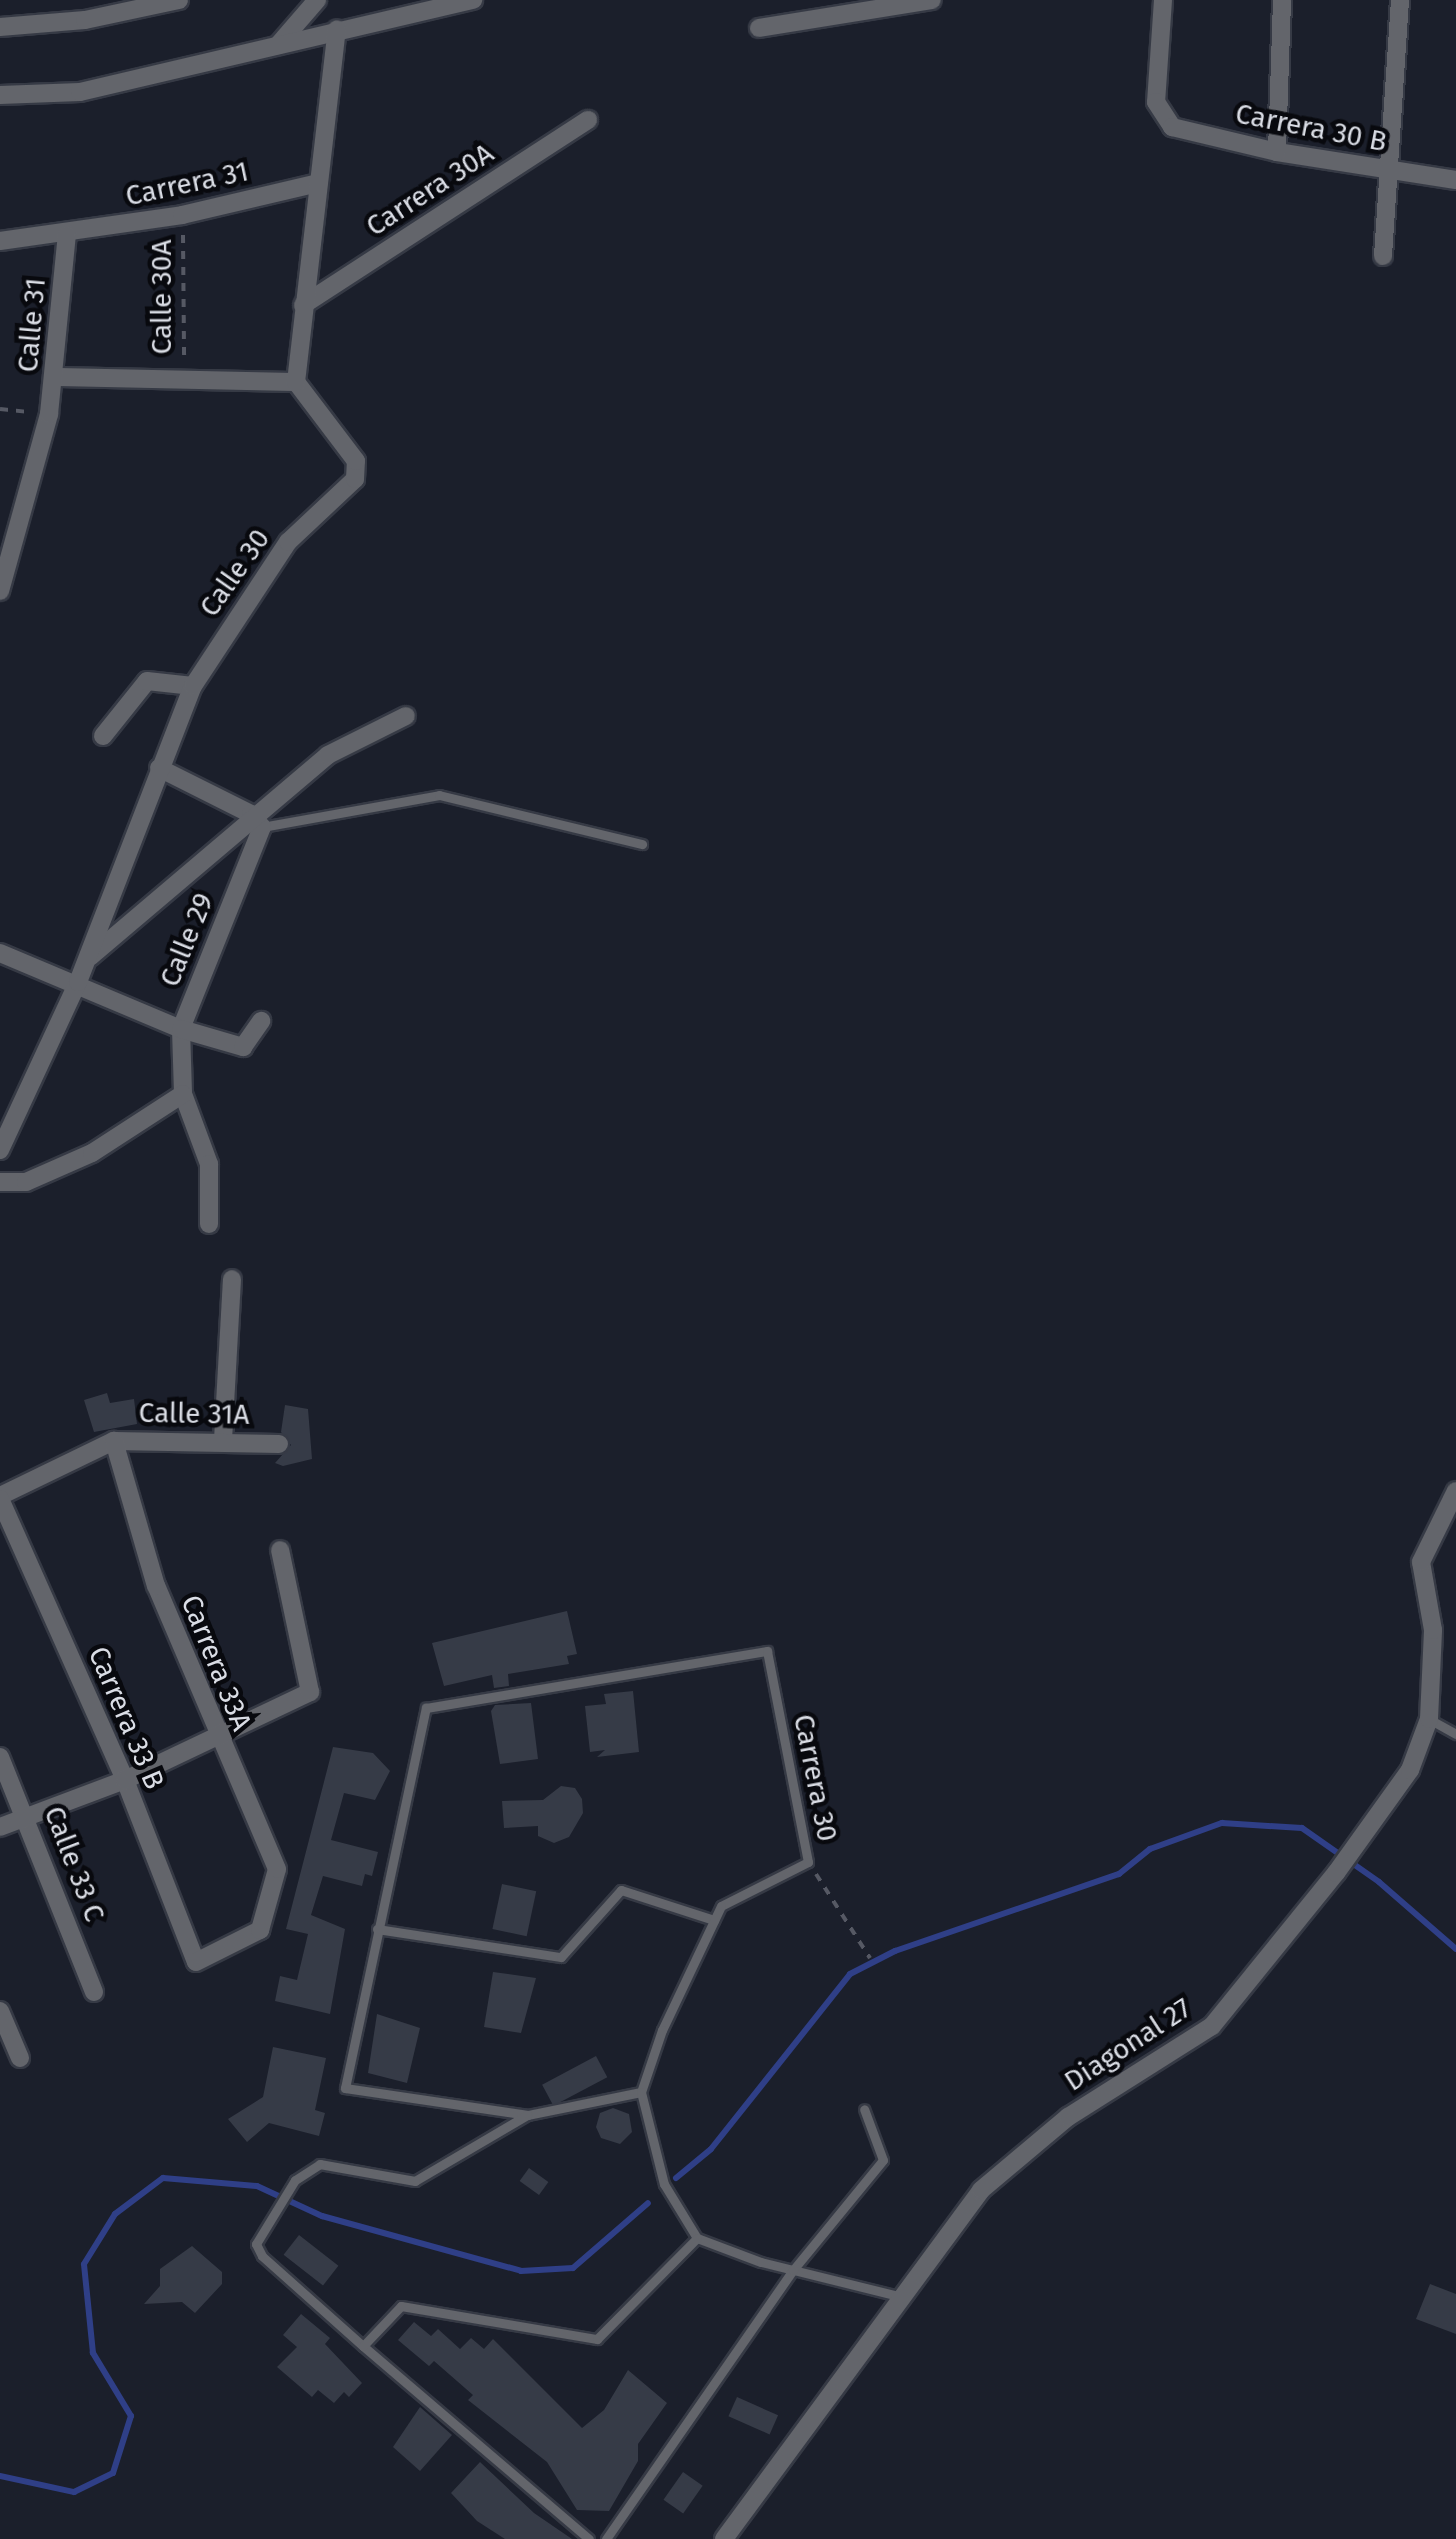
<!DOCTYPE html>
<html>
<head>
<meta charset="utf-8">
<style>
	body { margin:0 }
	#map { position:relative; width:1456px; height:2539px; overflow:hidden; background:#1b1f2b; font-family:"Fira Sans",sans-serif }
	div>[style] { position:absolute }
	.stream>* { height:6px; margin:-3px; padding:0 3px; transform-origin:3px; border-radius:3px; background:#2f3f87 }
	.building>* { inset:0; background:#363b47; transform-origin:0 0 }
	.path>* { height:4px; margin-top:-2px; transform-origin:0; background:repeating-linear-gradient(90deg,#565964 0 8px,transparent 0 16px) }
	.roads { filter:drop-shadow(2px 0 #363a45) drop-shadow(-2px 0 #363a45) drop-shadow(0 2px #363a45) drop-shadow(0 -2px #363a45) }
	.service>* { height:9px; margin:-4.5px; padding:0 4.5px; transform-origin:4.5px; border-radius:4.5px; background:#63656b }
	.minor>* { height:18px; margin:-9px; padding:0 9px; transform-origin:9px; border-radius:9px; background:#63656b }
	span { translate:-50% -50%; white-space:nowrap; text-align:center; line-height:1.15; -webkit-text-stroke:9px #08090e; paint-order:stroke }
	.street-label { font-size:28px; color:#dadde5 }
</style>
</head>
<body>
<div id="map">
	<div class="stream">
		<div style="left:676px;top:2178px;width:45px;rotate:-39.6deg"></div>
		<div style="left:711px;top:2149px;width:223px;rotate:-51.5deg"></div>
		<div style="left:850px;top:1974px;width:51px;rotate:-27.1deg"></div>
		<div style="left:895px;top:1951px;width:237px;rotate:-19deg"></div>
		<div style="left:1119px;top:1874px;width:40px;rotate:-39deg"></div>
		<div style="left:1150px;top:1849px;width:77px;rotate:-19.9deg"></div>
		<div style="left:1222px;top:1823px;width:80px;rotate:3.6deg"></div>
		<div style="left:1302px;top:1828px;width:94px;rotate:35deg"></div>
		<div style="left:1379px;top:1882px;width:102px;rotate:41deg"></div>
		<div style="left:0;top:2476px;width:76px;rotate:12.2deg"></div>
		<div style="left:74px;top:2492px;width:43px;rotate:-26deg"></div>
		<div style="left:113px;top:2473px;width:60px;rotate:-72.5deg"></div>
		<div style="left:131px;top:2416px;width:74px;rotate:-121.1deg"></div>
		<div style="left:93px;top:2353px;width:89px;rotate:-95.8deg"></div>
		<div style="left:84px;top:2264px;width:59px;rotate:-58.2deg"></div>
		<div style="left:115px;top:2214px;width:60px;rotate:-36.9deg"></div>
		<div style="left:163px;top:2178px;width:94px;rotate:4.9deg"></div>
		<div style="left:257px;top:2186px;width:72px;rotate:24.8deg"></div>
		<div style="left:322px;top:2216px;width:206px;rotate:15.4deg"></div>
		<div style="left:521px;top:2271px;width:52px;rotate:-3.3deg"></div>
		<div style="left:573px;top:2268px;width:99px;rotate:-40.9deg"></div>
	</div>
	<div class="building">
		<div style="clip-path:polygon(107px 1393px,110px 1403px,134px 1399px,137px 1424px,94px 1432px,84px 1400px)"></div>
		<div style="clip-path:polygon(285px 1405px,308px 1409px,312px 1459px,283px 1466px,275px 1463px,291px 1445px,281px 1432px)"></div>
		<div style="clip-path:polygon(567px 1611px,577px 1654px,567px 1656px,569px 1664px,508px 1674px,509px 1686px,494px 1688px,492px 1675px,444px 1686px,432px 1643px)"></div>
		<div style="clip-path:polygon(633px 1691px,639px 1752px,597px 1757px,605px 1750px,590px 1752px,585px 1706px,606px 1704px,604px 1694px)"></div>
		<div style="clip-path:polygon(531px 1703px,538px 1759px,500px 1764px,491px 1711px,495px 1705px)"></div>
		<div style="clip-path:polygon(333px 1747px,373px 1753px,390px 1771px,375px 1800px,344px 1793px,331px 1840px,378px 1852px,372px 1876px,365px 1874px,362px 1886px,323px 1876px,311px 1915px,345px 1929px,330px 2014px,275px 2001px,280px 1976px,297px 1980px,308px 1934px,286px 1929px)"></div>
		<div style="clip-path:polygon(561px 1786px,575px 1788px,582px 1799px,583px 1813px,569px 1837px,554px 1843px,538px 1836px,538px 1826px,504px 1828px,502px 1801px,543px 1800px)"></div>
		<div style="left:502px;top:1884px;width:35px;height:46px;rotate:12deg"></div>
		<div style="clip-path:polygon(493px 1972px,536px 1978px,521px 2033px,484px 2027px)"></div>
		<div style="clip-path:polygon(377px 2014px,420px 2028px,407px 2083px,368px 2073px)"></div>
		<div style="clip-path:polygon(273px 2047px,326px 2058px,315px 2110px,325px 2113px,319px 2136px,269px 2123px,247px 2142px,228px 2119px,263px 2097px)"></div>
		<div style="left:596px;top:2056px;width:24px;height:61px;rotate:62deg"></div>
		<div style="clip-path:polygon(613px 2108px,629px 2114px,632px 2132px,620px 2144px,601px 2138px,596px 2127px,600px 2113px)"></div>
		<div style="left:529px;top:2168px;width:24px;height:16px;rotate:36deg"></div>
		<div style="left:299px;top:2235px;width:50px;height:25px;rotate:38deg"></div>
		<div style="clip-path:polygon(192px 2246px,222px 2272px,222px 2284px,195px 2313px,182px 2302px,144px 2304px,160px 2286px,160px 2269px)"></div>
		<div style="clip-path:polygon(1430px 2284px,1456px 2294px,1456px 2334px,1416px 2319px)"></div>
		<div style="clip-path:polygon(301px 2314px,330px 2338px,325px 2344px,362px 2383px,349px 2397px,344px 2392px,334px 2403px,318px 2390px,312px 2397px,277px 2367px,297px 2347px,283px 2335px)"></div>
		<div style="clip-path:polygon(414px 2322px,431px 2336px,438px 2329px,460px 2349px,471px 2338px,484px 2349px,493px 2339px,582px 2428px,604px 2410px,628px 2370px,667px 2403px,638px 2444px,638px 2461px,609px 2511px,577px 2510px,547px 2462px,468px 2400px,473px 2395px,434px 2361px,429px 2366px,398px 2340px)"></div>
		<div style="left:737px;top:2397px;width:45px;height:21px;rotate:24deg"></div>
		<div style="clip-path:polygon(420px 2407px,452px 2435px,420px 2471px,393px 2447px)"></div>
		<div style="clip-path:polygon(480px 2462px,534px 2513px,572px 2539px,505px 2539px,477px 2521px,451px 2493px)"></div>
		<div style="left:683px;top:2472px;width:24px;height:34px;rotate:35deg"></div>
	</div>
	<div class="path">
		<div style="left:183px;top:235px;width:125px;rotate:89.5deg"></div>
		<div style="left:0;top:409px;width:30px;rotate:6deg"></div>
		<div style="left:816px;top:1874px;width:100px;rotate:57.3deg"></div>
	</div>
	<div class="roads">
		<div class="service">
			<div style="left:262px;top:827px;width:180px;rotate:-10.2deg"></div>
			<div style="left:439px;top:795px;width:209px;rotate:13.6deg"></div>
			<div style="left:1429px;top:1719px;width:31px;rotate:29deg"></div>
			<div style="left:377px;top:1929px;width:186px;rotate:8.7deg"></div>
			<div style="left:561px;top:1957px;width:90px;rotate:-48.2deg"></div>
			<div style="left:621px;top:1890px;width:98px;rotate:17.9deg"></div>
			<div style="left:641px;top:2092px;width:115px;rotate:168.5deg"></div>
			<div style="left:528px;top:2115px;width:185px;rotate:-171.6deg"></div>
			<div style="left:345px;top:2088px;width:389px;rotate:-78deg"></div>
			<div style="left:426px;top:1708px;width:346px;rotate:-9.5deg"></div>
			<div style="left:767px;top:1651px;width:215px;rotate:79deg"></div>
			<div style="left:808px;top:1862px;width:97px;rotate:153.2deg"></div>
			<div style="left:721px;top:1906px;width:137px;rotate:115.4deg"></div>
			<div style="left:662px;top:2030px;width:65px;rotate:108.7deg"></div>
			<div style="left:641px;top:2092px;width:95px;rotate:76deg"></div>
			<div style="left:664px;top:2184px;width:63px;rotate:58.6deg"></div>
			<div style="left:697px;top:2238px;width:68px;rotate:20.6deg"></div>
			<div style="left:761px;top:2262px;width:141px;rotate:13.9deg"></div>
			<div style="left:527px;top:2115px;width:130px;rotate:149.5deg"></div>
			<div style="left:415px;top:2181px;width:97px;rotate:-169.9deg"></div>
			<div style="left:320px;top:2164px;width:30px;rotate:147deg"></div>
			<div style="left:295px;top:2180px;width:75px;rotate:121.4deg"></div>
			<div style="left:256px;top:2244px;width:13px;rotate:63deg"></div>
			<div style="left:262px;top:2256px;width:135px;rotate:41.7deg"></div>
			<div style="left:363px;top:2346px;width:297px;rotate:40.5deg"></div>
			<div style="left:363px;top:2346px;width:55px;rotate:-46.5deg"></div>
			<div style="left:401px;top:2306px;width:199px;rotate:9.6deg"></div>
			<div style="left:597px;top:2339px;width:142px;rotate:-45.3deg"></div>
			<div style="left:606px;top:2539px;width:328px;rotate:-55.2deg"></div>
			<div style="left:793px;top:2270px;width:142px;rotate:-50.7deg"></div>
			<div style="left:883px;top:2160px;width:54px;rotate:-110.4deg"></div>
		</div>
		<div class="minor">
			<div style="left:1163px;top:0;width:102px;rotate:93.9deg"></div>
			<div style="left:1156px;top:102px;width:30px;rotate:57deg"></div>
			<div style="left:1172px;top:127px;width:108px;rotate:13.4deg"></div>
			<div style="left:1277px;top:152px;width:181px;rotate:8.9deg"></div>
			<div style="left:0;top:27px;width:85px;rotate:-4.7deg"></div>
			<div style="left:85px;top:20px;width:96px;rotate:-12deg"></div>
			<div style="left:759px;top:28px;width:175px;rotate:-9.2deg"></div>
			<div style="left:278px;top:45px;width:60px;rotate:-49.1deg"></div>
			<div style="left:0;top:95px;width:80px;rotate:-2.1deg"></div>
			<div style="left:80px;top:92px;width:404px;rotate:-13.2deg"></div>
			<div style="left:1277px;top:152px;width:152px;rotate:-88.1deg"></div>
			<div style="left:0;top:241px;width:184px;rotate:-8.1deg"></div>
			<div style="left:182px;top:215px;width:140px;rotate:-13.2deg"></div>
			<div style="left:1383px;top:256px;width:257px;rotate:-86.2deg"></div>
			<div style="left:303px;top:305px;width:340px;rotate:-33deg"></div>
			<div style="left:56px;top:377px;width:240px;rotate:1.2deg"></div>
			<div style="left:0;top:591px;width:184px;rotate:-74.5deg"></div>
			<div style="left:49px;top:414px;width:180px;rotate:-84.3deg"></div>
			<div style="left:103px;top:736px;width:70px;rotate:-51.3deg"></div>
			<div style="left:147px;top:681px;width:46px;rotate:6.2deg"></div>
			<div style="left:159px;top:768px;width:103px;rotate:26.6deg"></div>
			<div style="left:251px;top:814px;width:17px;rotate:50deg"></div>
			<div style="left:262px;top:827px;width:218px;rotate:111.9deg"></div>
			<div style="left:181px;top:1029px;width:65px;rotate:88.2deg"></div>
			<div style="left:183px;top:1094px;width:75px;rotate:69.6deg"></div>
			<div style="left:209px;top:1164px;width:60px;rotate:90deg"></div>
			<div style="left:0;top:953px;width:196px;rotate:22.8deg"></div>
			<div style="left:181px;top:1029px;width:65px;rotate:16.2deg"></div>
			<div style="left:243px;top:1047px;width:32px;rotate:-55deg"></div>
			<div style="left:90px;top:957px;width:312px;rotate:-40.3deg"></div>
			<div style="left:328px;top:755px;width:87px;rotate:-26.6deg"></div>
			<div style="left:0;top:1150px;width:185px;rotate:-65.1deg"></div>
			<div style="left:78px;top:982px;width:318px;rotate:-68.8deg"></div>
			<div style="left:193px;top:686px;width:173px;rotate:-56.6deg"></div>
			<div style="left:288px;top:542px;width:92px;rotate:-43.2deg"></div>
			<div style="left:355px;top:479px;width:18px;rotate:-87deg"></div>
			<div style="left:356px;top:461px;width:99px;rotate:-127.2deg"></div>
			<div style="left:296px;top:382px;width:355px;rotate:-83.4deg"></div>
			<div style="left:0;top:1182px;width:26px"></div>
			<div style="left:26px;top:1182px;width:72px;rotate:-23.7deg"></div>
			<div style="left:92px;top:1153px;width:108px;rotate:-33deg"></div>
			<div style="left:223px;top:1440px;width:161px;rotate:-86.8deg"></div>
			<div style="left:0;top:1496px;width:127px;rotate:-25.8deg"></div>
			<div style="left:114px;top:1441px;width:165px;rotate:1deg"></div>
			<div style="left:0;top:1499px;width:308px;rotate:66deg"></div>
			<div style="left:125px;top:1780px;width:195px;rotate:68.7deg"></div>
			<div style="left:196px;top:1962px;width:72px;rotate:-26.6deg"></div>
			<div style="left:260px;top:1930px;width:63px;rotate:-74.4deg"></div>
			<div style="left:277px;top:1869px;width:308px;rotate:-113.1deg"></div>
			<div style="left:156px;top:1586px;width:151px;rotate:-106.2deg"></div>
			<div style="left:0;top:1757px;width:253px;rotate:68.2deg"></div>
			<div style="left:0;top:1827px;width:134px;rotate:-20.6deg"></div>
			<div style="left:125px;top:1780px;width:205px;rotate:-25.4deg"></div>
			<div style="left:310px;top:1692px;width:145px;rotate:-101.9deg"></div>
			<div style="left:0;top:2011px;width:51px;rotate:66.9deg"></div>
			<div style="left:724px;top:2539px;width:433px;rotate:-53.6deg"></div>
			<div style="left:981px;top:2190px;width:114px;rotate:-40deg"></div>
			<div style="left:1068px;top:2117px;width:170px;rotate:-32.3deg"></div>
			<div style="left:1212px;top:2026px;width:197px;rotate:-51deg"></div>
			<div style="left:1336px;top:1873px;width:127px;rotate:-54.3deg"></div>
			<div style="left:1410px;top:1770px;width:54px;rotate:-69.6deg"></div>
			<div style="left:1429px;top:1719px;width:89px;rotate:-87.4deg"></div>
			<div style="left:1433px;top:1630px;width:69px;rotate:-100deg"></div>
			<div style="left:1421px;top:1562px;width:79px;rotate:-63.8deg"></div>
		</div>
	</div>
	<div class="street-label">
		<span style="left:1311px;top:128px;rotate:11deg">Carrera 30 B</span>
		<span style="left:187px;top:184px;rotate:-12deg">Carrera 31</span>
		<span style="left:430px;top:190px;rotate:-33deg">Carrera 30A</span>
		<span style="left:162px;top:297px;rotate:-90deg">Calle 30A</span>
		<span style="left:32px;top:325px;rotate:-85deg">Calle 31</span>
		<span style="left:235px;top:573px;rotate:-55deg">Calle 30</span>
		<span style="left:187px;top:940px;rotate:-68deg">Calle 29</span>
		<span style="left:194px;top:1414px;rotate:1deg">Calle 31A</span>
		<span style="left:216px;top:1663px;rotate:68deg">Carrera 33A</span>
		<span style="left:126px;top:1718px;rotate:67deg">Carrera 33 B</span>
		<span style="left:815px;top:1778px;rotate:79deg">Carrera 30</span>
		<span style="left:74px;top:1864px;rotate:69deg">Calle 33 C</span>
		<span style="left:1128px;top:2045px;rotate:-33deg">Diagonal 27</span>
	</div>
</div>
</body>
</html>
